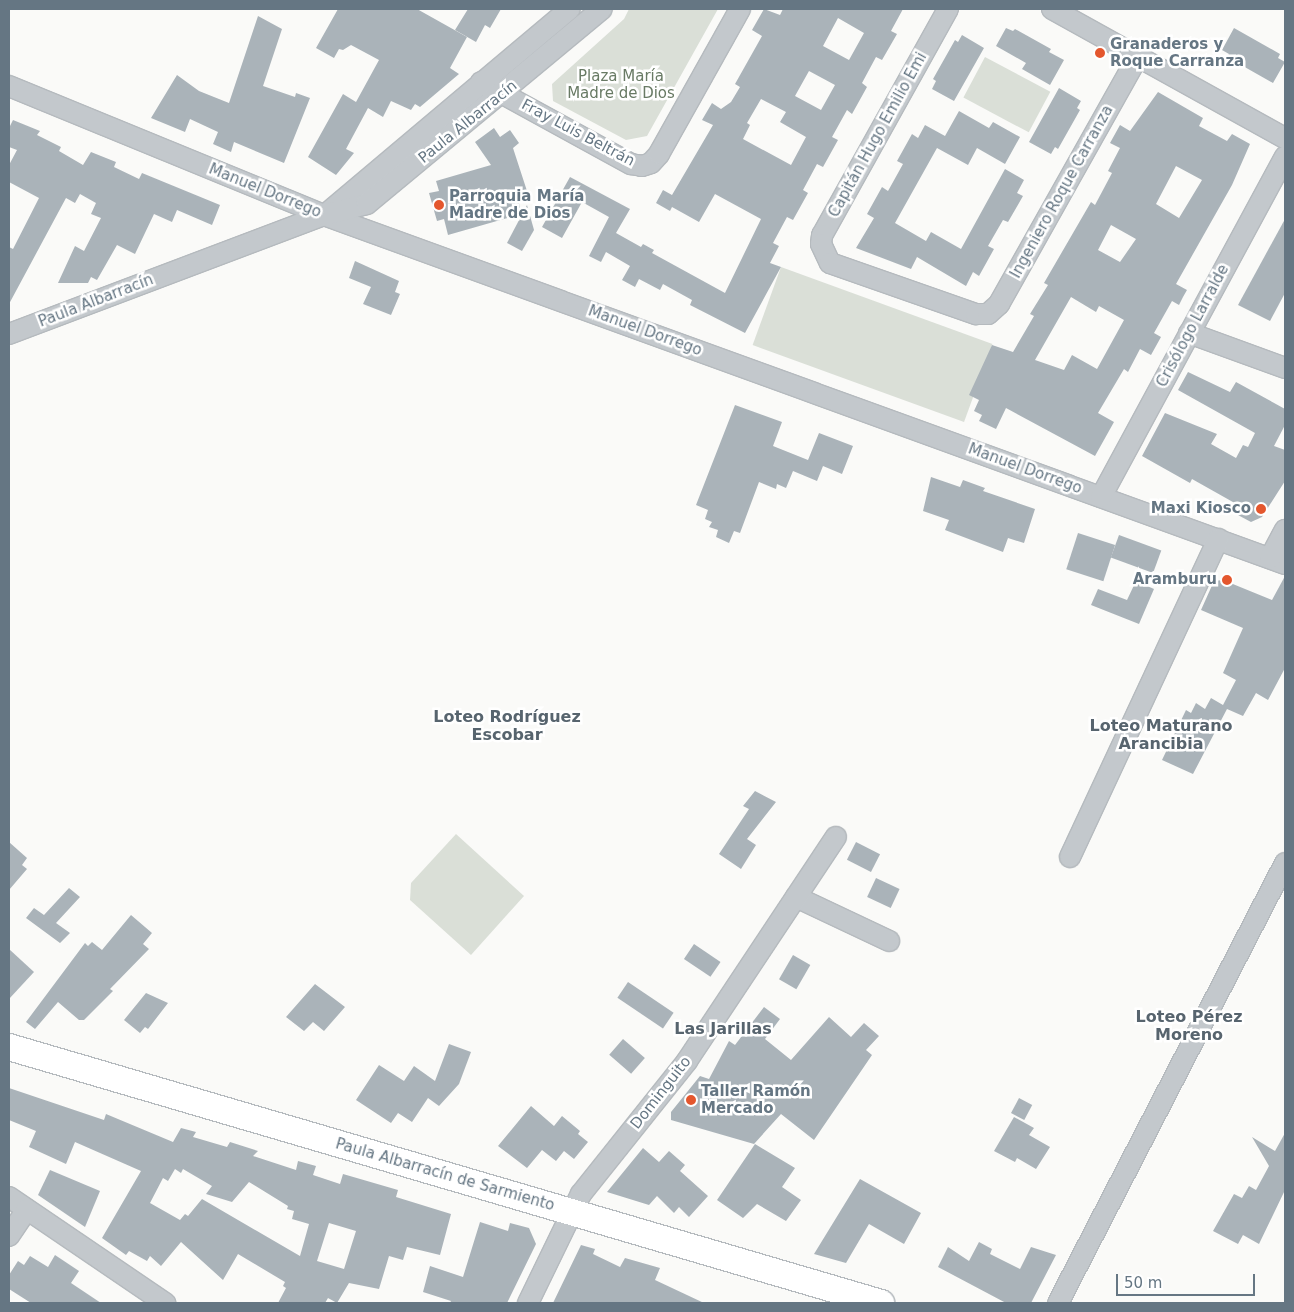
<!DOCTYPE html>
<html>
<head>
<meta charset="utf-8">
<style>
	body { margin:0 }
	#map { position:relative; width:1294px; height:1312px; overflow:hidden; background:#fafaf8; font-family:"DejaVu Sans",sans-serif }
	div>[style] { position:absolute }
	.green>* { inset:0; background:#dadfd7; transform-origin:0 0 }
	.building>* { inset:0; background:#aab3b9; transform-origin:0 0 }
	.roads { filter:drop-shadow(1px 0 #b5babe) drop-shadow(-1px 0 #b5babe) drop-shadow(0 1px #b5babe) drop-shadow(0 -1px #b5babe) }
	.minor>* { height:20px; margin:-10px; padding:0 10px; transform-origin:10px; border-radius:10px; background:#c3c8cc }
	.major>* { height:26px; margin:-13px; padding:0 13px; transform-origin:13px; border-radius:13px; background:#fff }
	.dots>* { width:14px; height:14px; translate:-50% -50%; box-sizing:border-box; border:2px solid #fff; border-radius:50% }
	span { translate:-50% -50%; white-space:nowrap; text-align:center; line-height:1.15; -webkit-text-stroke:5px #fff; paint-order:stroke }
	.poi-label { font-size:15px; color:#657683; font-weight:700 }
	.left { translate:0 -50%; text-align:left }
	.right { translate:-100% -50%; text-align:right }
	.park-label { font-size:15px; color:#687a64 }
	.street-label { font-size:15px; color:#657683 }
	.neighbourhood-label { font-size:16px; color:#57646e; font-weight:700 }
	.frame { position:absolute; inset:0; border:10px solid #657683; pointer-events:none }
	.scale { position:absolute; left:1116px; top:1274px; width:139px; height:22px; box-sizing:border-box; border:2px solid #657683; border-top:0; padding-left:6px; font-size:15px; line-height:18px; white-space:nowrap; color:#657683; -webkit-text-stroke:4px #fff; paint-order:stroke }
</style>
</head>
<body>
<div id="map">
	<div class="green">
		<div style="clip-path:polygon(629px 9px,718px 9px,647px 136px,626px 140px,553px 101px,552px 84px,624px 19px)"></div>
		<div style="left:985px;top:57px;width:74px;height:46px;rotate:28deg"></div>
		<div style="left:781px;top:267px;width:225px;height:83px;rotate:20deg"></div>
		<div style="clip-path:polygon(456px 834px,524px 896px,471px 955px,410px 900px,411px 883px)"></div>
	</div>
	<div class="building">
		<div style="clip-path:polygon(338px 9px,417px 9px,467px 37px,450px 68px,459px 74px,420px 107px,415px 104px,411px 110px,391px 101px,383px 117px,368px 108px,346px 149px,354px 153px,336px 175px,308px 157px,343px 94px,356px 102px,379px 60px,351px 45px,343px 50px,339px 49px,334px 58px,316px 48px)"></div>
		<div style="clip-path:polygon(468px 9px,501px 9px,490px 28px,485px 25px,476px 42px,455px 30px)"></div>
		<div style="clip-path:polygon(evenodd,764px 9px,780px 15px,783px 9px,903px 9px,891px 31px,897px 34px,882px 60px,876px 57px,862px 83px,867px 87px,852px 114px,847px 110px,832px 137px,838px 140px,823px 167px,817px 164px,803px 190px,808px 193px,793px 220px,787px 217px,773px 243px,779px 246px,770px 263px,781px 267px,745px 333px,690px 305px,692px 300px,663px 284px,660px 290px,639px 279px,635px 287px,622px 280px,630px 266px,606px 252px,601px 262px,589px 256px,609px 217px,582px 202px,562px 238px,542px 227px,570px 177px,630px 209px,616px 233px,641px 247px,643px 244px,654px 250px,652px 253px,725px 293px,761px 219px,715px 194px,699px 222px,672px 207px,670px 211px,656px 203px,663px 190px,672px 195px,713px 125px,702px 120px,712px 103px,721px 109px,731px 102px,740px 87px,735px 84px,762px 36px,752px 30px,764px 9px,838px 18px,864px 33px,849px 60px,823px 46px,838px 18px,764px 9px,809px 71px,835px 85px,821px 110px,795px 96px,809px 71px,764px 9px,761px 99px,786px 112px,780px 122px,806px 137px,791px 165px,743px 139px,750px 125px,747px 123px,761px 99px)"></div>
		<div style="clip-path:polygon(258px 16px,282px 29px,263px 86px,295px 97px,296px 93px,310px 98px,284px 163px,234px 142px,231px 152px,213px 144px,218px 132px,190px 119px,185px 132px,151px 118px,177px 75px,199px 91px,229px 103px)"></div>
		<div style="clip-path:polygon(1006px 28px,1013px 31px,1015px 29px,1051px 49px,1049px 52px,1064px 60px,1050px 85px,1022px 69px,1026px 63px,996px 46px)"></div>
		<div style="clip-path:polygon(1234px 28px,1280px 54px,1278px 58px,1285px 62px,1273px 83px,1227px 57px,1229px 54px,1222px 50px)"></div>
		<div style="clip-path:polygon(962px 35px,984px 48px,954px 101px,932px 89px,936px 81px,933px 79px,955px 40px,958px 42px)"></div>
		<div style="clip-path:polygon(1059px 88px,1081px 101px,1077px 108px,1080px 110px,1058px 149px,1055px 147px,1051px 154px,1029px 142px)"></div>
		<div style="clip-path:polygon(evenodd,1158px 92px,1203px 118px,1199px 126px,1227px 141px,1232px 134px,1250px 144px,1232px 185px,1176px 284px,1187px 290px,1183px 297px,1179px 305px,1172px 301px,1154px 333px,1161px 337px,1151px 355px,1140px 349px,1128px 372px,1124px 369px,1098px 413px,1114px 422px,1095px 456px,1006px 408px,996px 429px,979px 421px,982px 415px,974px 411px,979px 400px,969px 395px,992px 345px,1013px 352px,1034px 316px,1030px 314px,1048px 285px,1044px 283px,1091px 202px,1095px 205px,1112px 173px,1108px 171px,1120px 148px,1110px 143px,1120px 125px,1130px 131px,1158px 92px,1176px 166px,1202px 180px,1179px 218px,1156px 204px,1176px 166px,1158px 92px,1111px 225px,1136px 239px,1120px 262px,1098px 250px,1111px 225px,1158px 92px,1071px 297px,1096px 312px,1099px 306px,1124px 320px,1097px 369px,1072px 355px,1064px 370px,1035px 360px,1071px 297px)"></div>
		<div style="clip-path:polygon(959px 111px,989px 128px,993px 122px,1020px 137px,1005px 164px,977px 148px,968px 165px,937px 148px,895px 223px,926px 241px,931px 232px,961px 249px,1005px 169px,1024px 180px,1017px 193px,1023px 196px,1008px 222px,1003px 220px,988px 246px,994px 249px,979px 276px,973px 272px,966px 286px,917px 257px,911px 269px,856px 248px,874px 218px,867px 214px,882px 187px,888px 191px,903px 164px,897px 161px,912px 134px,918px 138px,925px 125px,945px 136px)"></div>
		<div style="clip-path:polygon(13px 120px,40px 131px,37px 135px,61px 147px,59px 151px,83px 165px,91px 152px,116px 162px,114px 167px,139px 179px,142px 173px,220px 205px,212px 225px,177px 210px,172px 222px,154px 214px,135px 254px,117px 245px,97px 280px,91px 277px,88px 283px,58px 283px,75px 246px,84px 251px,101px 218px,91px 214px,96px 203px,80px 194px,75px 203px,66px 198px,9px 304px,9px 247px,13px 249px,39px 198px,9px 182px,9px 165px,17px 150px,9px 147px,9px 128px)"></div>
		<div style="clip-path:polygon(494px 128px,500px 137px,510px 130px,519px 143px,513px 148px,527px 191px,519px 202px,521px 214px,448px 235px,444px 219px,437px 221px,429px 193px,439px 191px,436px 181px,491px 165px,475px 142px)"></div>
		<div style="clip-path:polygon(527px 205px,534px 230px,522px 251px,507px 243px)"></div>
		<div style="clip-path:polygon(1285px 219px,1285px 293px,1270px 321px,1238px 305px)"></div>
		<div style="clip-path:polygon(355px 261px,399px 281px,395px 292px,400px 294px,391px 315px,363px 304px,371px 287px,349px 278px)"></div>
		<div style="clip-path:polygon(1188px 372px,1230px 392px,1236px 382px,1285px 409px,1285px 425px,1274px 446px,1285px 450px,1285px 481px,1262px 517px,1251px 522px,1236px 514px,1240px 506px,1192px 479px,1190px 483px,1142px 456px,1165px 413px,1217px 434px,1211px 444px,1236px 458px,1243px 445px,1248px 447px,1255px 433px,1178px 390px)"></div>
		<div style="clip-path:polygon(735px 405px,782px 422px,773px 446px,808px 460px,819px 433px,853px 446px,842px 474px,823px 466px,817px 481px,793px 471px,786px 488px,777px 484px,776px 489px,759px 482px,740px 533px,734px 531px,729px 543px,716px 537px,718px 530px,709px 527px,712px 522px,705px 519px,708px 510px,696px 505px)"></div>
		<div style="clip-path:polygon(931px 477px,960px 487px,963px 480px,985px 488px,983px 491px,1035px 509px,1024px 543px,1008px 538px,1003px 552px,945px 530px,949px 520px,923px 511px)"></div>
		<div style="left:1078px;top:533px;width:39px;height:38px;rotate:18deg"></div>
		<div style="left:1119px;top:535px;width:45px;height:24px;rotate:20deg"></div>
		<div style="clip-path:polygon(1285px 576px,1285px 668px,1268px 700px,1256px 693px,1243px 716px,1227px 709px,1193px 774px,1162px 760px,1186px 710px,1191px 713px,1196px 703px,1205px 709px,1211px 698px,1223px 705px,1236px 680px,1223px 673px,1243px 628px,1201px 610px,1214px 581px,1223px 580px,1272px 600px)"></div>
		<div style="clip-path:polygon(1136px 581px,1154px 589px,1139px 624px,1091px 605px,1098px 589px,1127px 600px)"></div>
		<div style="clip-path:polygon(755px 791px,776px 802px,747px 839px,756px 845px,741px 869px,719px 854px,749px 809px,743px 806px)"></div>
		<div style="clip-path:polygon(9px 842px,27px 858px,22px 865px,27px 869px,9px 890px)"></div>
		<div style="left:856px;top:842px;width:27px;height:20px;rotate:27deg"></div>
		<div style="left:876px;top:878px;width:26px;height:21px;rotate:25deg"></div>
		<div style="clip-path:polygon(69px 888px,80px 897px,56px 923px,70px 933px,60px 943px,26px 918px,34px 908px,44px 915px)"></div>
		<div style="clip-path:polygon(131px 915px,152px 933px,143px 944px,149px 949px,110px 989px,113px 991px,84px 1020px,79px 1020px,58px 1002px,35px 1029px,26px 1022px,85px 943px,88px 946px,92px 942px,102px 950px)"></div>
		<div style="left:694px;top:944px;width:32px;height:18px;rotate:34deg"></div>
		<div style="clip-path:polygon(9px 949px,34px 972px,9px 999px)"></div>
		<div style="left:793px;top:955px;width:20px;height:28px;rotate:30deg"></div>
		<div style="left:628px;top:982px;width:55px;height:19px;rotate:34deg"></div>
		<div style="clip-path:polygon(315px 984px,345px 1007px,324px 1031px,313px 1022px,304px 1031px,286px 1017px)"></div>
		<div style="clip-path:polygon(146px 993px,168px 1003px,148px 1029px,145px 1027px,140px 1033px,124px 1020px)"></div>
		<div style="clip-path:polygon(764px 1007px,780px 1019px,765px 1039px,791px 1060px,829px 1017px,851px 1037px,864px 1023px,879px 1036px,866px 1050px,872px 1055px,814px 1140px,781px 1114px,754px 1144px,671px 1120px,671px 1112px,700px 1076px,709px 1079px,729px 1041px,735px 1045px)"></div>
		<div style="left:623px;top:1039px;width:29px;height:21px;rotate:41deg"></div>
		<div style="clip-path:polygon(449px 1044px,471px 1052px,459px 1084px,439px 1106px,428px 1098px,412px 1122px,398px 1113px,391px 1123px,356px 1100px,379px 1065px,404px 1081px,414px 1066px,435px 1081px)"></div>
		<div style="clip-path:polygon(evenodd,9px 1088px,104px 1120px,106px 1114px,173px 1142px,181px 1128px,196px 1132px,193px 1137px,227px 1147px,230px 1142px,258px 1151px,253px 1156px,296px 1170px,298px 1161px,316px 1166px,313px 1175px,340px 1184px,343px 1174px,398px 1190px,396px 1197px,451px 1214px,440px 1255px,407px 1247px,403px 1260px,389px 1256px,379px 1289px,349px 1283px,337px 1303px,328px 1298px,325px 1303px,278px 1303px,286px 1288px,283px 1286px,285px 1282px,238px 1254px,223px 1280px,181px 1242px,161px 1266px,150px 1256px,147px 1261px,129px 1251px,126px 1255px,102px 1238px,141px 1171px,75px 1142px,66px 1164px,29px 1147px,36px 1131px,9px 1120px,9px 1088px,175px 1169px,181px 1173px,183px 1169px,212px 1186px,206px 1194px,232px 1202px,249px 1182px,288px 1206px,287px 1209px,294px 1211px,292px 1219px,309px 1224px,300px 1256px,202px 1199px,188px 1216px,185px 1214px,180px 1220px,150px 1203px,163px 1178px,168px 1181px,175px 1169px,9px 1088px,329px 1223px,356px 1231px,344px 1269px,317px 1261px,329px 1223px)"></div>
		<div style="left:1019px;top:1098px;width:15px;height:17px;rotate:28deg"></div>
		<div style="clip-path:polygon(531px 1106px,554px 1126px,562px 1116px,580px 1131px,578px 1134px,588px 1142px,574px 1159px,564px 1151px,556px 1161px,542px 1150px,527px 1168px,498px 1146px)"></div>
		<div style="clip-path:polygon(1014px 1117px,1034px 1128px,1029px 1135px,1050px 1147px,1036px 1169px,1017px 1158px,1015px 1162px,994px 1151px)"></div>
		<div style="clip-path:polygon(1285px 1133px,1285px 1190px,1259px 1244px,1243px 1235px,1238px 1244px,1213px 1231px,1234px 1194px,1242px 1198px,1249px 1186px,1256px 1190px,1269px 1166px,1252px 1137px,1275px 1151px)"></div>
		<div style="clip-path:polygon(755px 1144px,795px 1168px,782px 1187px,801px 1200px,786px 1221px,757px 1204px,743px 1218px,717px 1200px)"></div>
		<div style="clip-path:polygon(643px 1148px,659px 1162px,669px 1151px,685px 1165px,680px 1171px,708px 1196px,689px 1217px,679px 1207px,674px 1213px,657px 1196px,649px 1205px,607px 1192px)"></div>
		<div style="clip-path:polygon(50px 1170px,100px 1191px,85px 1227px,38px 1195px)"></div>
		<div style="clip-path:polygon(860px 1179px,921px 1213px,904px 1244px,869px 1224px,846px 1263px,814px 1254px)"></div>
		<div style="clip-path:polygon(480px 1222px,508px 1231px,510px 1223px,529px 1228px,536px 1244px,507px 1303px,450px 1303px,451px 1301px,423px 1292px,430px 1266px,463px 1277px)"></div>
		<div style="clip-path:polygon(979px 1242px,992px 1249px,990px 1254px,1020px 1269px,1031px 1247px,1056px 1255px,1031px 1303px,1006px 1303px,938px 1267px,948px 1247px,969px 1261px)"></div>
		<div style="clip-path:polygon(581px 1245px,595px 1249px,593px 1254px,620px 1267px,625px 1258px,660px 1268px,655px 1280px,704px 1303px,553px 1303px)"></div>
		<div style="clip-path:polygon(55px 1255px,79px 1271px,71px 1283px,101px 1303px,31px 1303px,9px 1289px,9px 1275px,18px 1261px,24px 1265px,30px 1256px,48px 1267px)"></div>
	</div>
	<div class="roads">
		<div class="minor">
			<div style="left:948px;top:9px;width:259px;rotate:119.1deg"></div>
			<div style="left:822px;top:235px;width:9px;rotate:96deg"></div>
			<div style="left:821px;top:244px;width:21px;rotate:65deg"></div>
			<div style="left:830px;top:263px;width:155px;rotate:19.3deg"></div>
			<div style="left:976px;top:314px;width:12px"></div>
			<div style="left:988px;top:314px;width:15px;rotate:-42deg"></div>
			<div style="left:999px;top:304px;width:284px;rotate:-60.7deg"></div>
			<div style="left:1052px;top:9px;width:266px;rotate:29deg"></div>
			<div style="left:481px;top:82px;width:171px;rotate:28.7deg"></div>
			<div style="left:631px;top:164px;width:11px;rotate:10deg"></div>
			<div style="left:642px;top:166px;width:9px;rotate:-18deg"></div>
			<div style="left:651px;top:163px;width:12px;rotate:-48deg"></div>
			<div style="left:659px;top:154px;width:166px;rotate:-60.8deg"></div>
			<div style="left:9px;top:86px;width:340px;rotate:22.3deg"></div>
			<div style="left:324px;top:215px;width:1022px;rotate:19.96deg"></div>
			<div style="left:325px;top:215px;width:320px;rotate:-40.1deg"></div>
			<div style="left:1189px;top:333px;width:102px;rotate:20deg"></div>
			<div style="left:9px;top:334px;width:337px;rotate:-20.7deg"></div>
			<div style="left:324px;top:215px;width:44px;rotate:-14.3deg"></div>
			<div style="left:367px;top:204px;width:305px;rotate:-39.7deg"></div>
			<div style="left:1101px;top:497px;width:387px;rotate:-61.6deg"></div>
			<div style="left:1270px;top:558px;width:32px;rotate:-62deg"></div>
			<div style="left:1070px;top:857px;width:351px;rotate:-65deg"></div>
			<div style="left:796px;top:897px;width:103px;rotate:25.3deg"></div>
			<div style="left:9px;top:1197px;width:189px;rotate:34.2deg"></div>
			<div style="left:9px;top:1236px;width:32px;rotate:-56deg"></div>
			<div style="left:528px;top:1303px;width:121px;rotate:-64.1deg"></div>
			<div style="left:581px;top:1194px;width:170px;rotate:-51.4deg"></div>
			<div style="left:687px;top:1061px;width:269px;rotate:-56.4deg"></div>
			<div style="left:1058px;top:1303px;width:495px;rotate:-62.7deg"></div>
		</div>
		<div class="major">
			<div style="left:9px;top:1047px;width:909px;rotate:16.36deg"></div>
		</div>
	</div>
	<div class="dots">
		<div style="left:1100px;top:53px;background:#e4572e"></div>
		<div style="left:439px;top:205px;background:#e4572e"></div>
		<div style="left:1261px;top:509px;background:#e4572e"></div>
		<div style="left:1227px;top:580px;background:#e4572e"></div>
		<div style="left:691px;top:1100px;background:#e4572e"></div>
	</div>
	<div class="poi-label">
		<span class="left" style="left:1110px;top:53px">Granaderos y<br>Roque Carranza</span>
		<span class="left" style="left:449px;top:205px">Parroquia María<br>Madre de Dios</span>
		<span class="right" style="left:1251px;top:509px">Maxi Kiosco</span>
		<span class="right" style="left:1217px;top:580px">Aramburu</span>
		<span class="left" style="left:701px;top:1100px">Taller Ramón<br>Mercado</span>
	</div>
	<div class="park-label">
		<span style="left:621px;top:85px">Plaza María<br>Madre de Dios</span>
	</div>
	<div class="street-label">
		<span style="left:468px;top:122px;rotate:-39deg">Paula Albarracín</span>
		<span style="left:578px;top:133px;rotate:28deg">Fray Luis Beltrán</span>
		<span style="left:878px;top:135px;rotate:-61deg">Capitán Hugo Emilio Emi</span>
		<span style="left:265px;top:191px;rotate:22deg">Manuel Dorrego</span>
		<span style="left:1062px;top:192px;rotate:-61deg">Ingeniero Roque Carranza</span>
		<span style="left:96px;top:301px;rotate:-21deg">Paula Albarracín</span>
		<span style="left:1193px;top:326px;rotate:-62deg">Crisólogo Larralde</span>
		<span style="left:645px;top:331px;rotate:20deg">Manuel Dorrego</span>
		<span style="left:1025px;top:469px;rotate:20deg">Manuel Dorrego</span>
		<span style="left:661px;top:1093px;rotate:-52deg">Dominguito</span>
		<span style="left:445px;top:1175px;rotate:16deg">Paula Albarracín de Sarmiento</span>
	</div>
	<div class="neighbourhood-label">
		<span style="left:507px;top:726px">Loteo Rodríguez<br>Escobar</span>
		<span style="left:1161px;top:735px">Loteo Maturano<br>Arancibia</span>
		<span style="left:1189px;top:1026px">Loteo Pérez<br>Moreno</span>
		<span style="left:723px;top:1029px">Las Jarillas</span>
	</div>
	<div class="frame"></div>
	<div class="scale">50 m</div>
</div>
</body>
</html>
